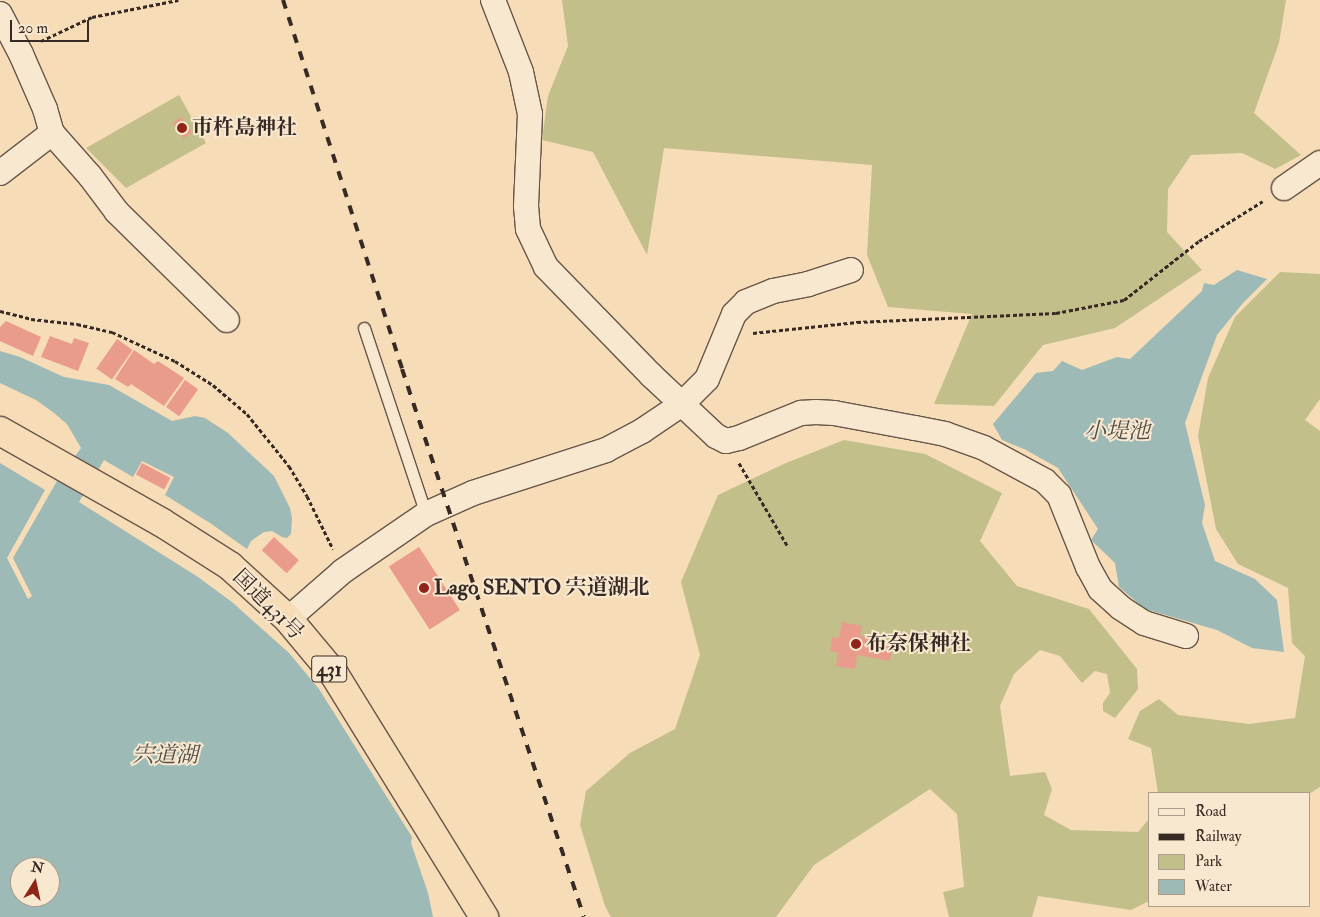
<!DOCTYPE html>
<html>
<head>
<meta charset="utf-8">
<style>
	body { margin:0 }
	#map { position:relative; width:1320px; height:917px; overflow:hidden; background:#f6dcb7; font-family:"IM FELL Double Pica","Noto Serif JP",serif }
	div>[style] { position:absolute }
	.green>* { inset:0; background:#c2bf8a }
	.water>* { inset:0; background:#9ebab6 }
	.building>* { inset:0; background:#ea9c8c; transform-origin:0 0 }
	.path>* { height:3px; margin-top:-1.5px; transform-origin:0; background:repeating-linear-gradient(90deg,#372a24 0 4px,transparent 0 6.5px) }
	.roads { filter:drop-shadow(1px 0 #675649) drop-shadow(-1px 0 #675649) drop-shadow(0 1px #675649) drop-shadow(0 -1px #675649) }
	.service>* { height:11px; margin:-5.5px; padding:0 5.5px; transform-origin:5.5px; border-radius:5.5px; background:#f9e8d0 }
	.minor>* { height:24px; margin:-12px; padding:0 12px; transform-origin:12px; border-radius:12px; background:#f9e8d0 }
	.trunk>* { height:28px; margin:-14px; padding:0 14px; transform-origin:14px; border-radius:14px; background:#f6dcb7 }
	.rail>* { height:4px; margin-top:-2px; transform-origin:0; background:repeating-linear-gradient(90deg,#372a24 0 9px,transparent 0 18px) }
	.dots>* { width:14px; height:14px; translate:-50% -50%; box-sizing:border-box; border:2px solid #f9e8d0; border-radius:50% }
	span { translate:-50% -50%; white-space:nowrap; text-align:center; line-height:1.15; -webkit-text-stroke:4px #f9e8d0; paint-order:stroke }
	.shield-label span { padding:1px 4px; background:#f9e8d0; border:1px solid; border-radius:4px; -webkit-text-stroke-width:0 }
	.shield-label { font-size:20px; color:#372a24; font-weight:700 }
	.poi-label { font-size:21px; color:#372a24; font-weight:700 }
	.left { translate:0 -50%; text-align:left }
	.street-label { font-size:21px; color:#372a24 }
	.water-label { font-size:22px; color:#514e48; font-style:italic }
	.legend { position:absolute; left:1148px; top:792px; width:162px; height:115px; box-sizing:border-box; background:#f9e8d0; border:1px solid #ab9c8b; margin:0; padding:6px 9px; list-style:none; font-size:15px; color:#372a24 }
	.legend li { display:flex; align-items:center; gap:10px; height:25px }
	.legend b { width:25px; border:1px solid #ab9c8b }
	.north { position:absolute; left:10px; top:857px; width:50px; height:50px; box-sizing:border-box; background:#f9e8d0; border:1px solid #ab9c8b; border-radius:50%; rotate:10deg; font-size:14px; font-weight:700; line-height:20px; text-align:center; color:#372a24 }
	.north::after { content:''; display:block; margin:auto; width:18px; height:22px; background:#8f2418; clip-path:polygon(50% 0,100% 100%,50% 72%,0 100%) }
	.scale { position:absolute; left:10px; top:20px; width:79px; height:22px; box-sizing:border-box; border:2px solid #372a24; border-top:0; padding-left:6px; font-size:15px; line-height:18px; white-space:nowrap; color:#372a24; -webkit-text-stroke:4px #f9e8d0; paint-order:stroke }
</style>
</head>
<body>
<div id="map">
	<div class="green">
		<div style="clip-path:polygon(562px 0,1286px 0,1279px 43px,1254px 113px,1301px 155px,1275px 169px,1242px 153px,1191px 155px,1168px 189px,1167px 232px,1202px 270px,1115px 328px,1043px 345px,994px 406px,934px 404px,972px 314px,888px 307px,867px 255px,872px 165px,664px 148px,647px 255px,593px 152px,542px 140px,548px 96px,568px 46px)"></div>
		<div style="clip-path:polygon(179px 95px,206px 143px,126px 188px,86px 148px)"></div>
		<div style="clip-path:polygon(1280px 272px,1320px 274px,1320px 399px,1305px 420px,1320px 431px,1320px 787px,1309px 794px,1158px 793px,1151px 748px,1128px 739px,1140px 711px,1159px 699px,1178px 715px,1249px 724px,1295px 718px,1305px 656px,1292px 643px,1288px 588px,1238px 564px,1216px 529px,1198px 436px,1208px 378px,1235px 317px)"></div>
		<div style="clip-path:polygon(844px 440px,925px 454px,1002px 493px,980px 541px,1017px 586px,1089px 609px,1137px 669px,1138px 689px,1115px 718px,1103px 711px,1103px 703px,1110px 693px,1107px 674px,1095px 671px,1082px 683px,1060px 656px,1040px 650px,1014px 674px,1000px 706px,1010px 776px,1045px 772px,1052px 789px,1044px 815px,1071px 830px,1138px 832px,1149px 819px,1149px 901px,1131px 910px,1038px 896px,1032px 917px,949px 917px,943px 892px,964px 887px,957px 814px,930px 789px,814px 865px,776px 917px,611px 917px,605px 906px,580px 825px,586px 791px,630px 753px,675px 729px,700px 655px,681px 582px,718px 495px,786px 463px)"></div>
	</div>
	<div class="water">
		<div style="clip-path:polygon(1237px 270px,1267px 279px,1243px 303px,1217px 335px,1185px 423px,1205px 505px,1202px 523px,1215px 561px,1255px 579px,1277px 600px,1284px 652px,1252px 648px,1217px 630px,1145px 609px,1119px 587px,1115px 563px,1091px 540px,1098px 529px,1058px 468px,1026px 450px,1002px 440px,993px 424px,1036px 373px,1053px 371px,1062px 361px,1082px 370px,1117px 357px,1130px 359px,1202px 291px,1204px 283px,1214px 285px)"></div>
		<div style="clip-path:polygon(evenodd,0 351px,20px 357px,64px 377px,109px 385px,172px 421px,195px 416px,205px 418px,228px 433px,274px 476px,290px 508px,292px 518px,291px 534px,287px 538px,282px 537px,272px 531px,264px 532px,251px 541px,247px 549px,210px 523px,165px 495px,174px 477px,142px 461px,133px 477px,104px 460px,79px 502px,198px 577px,232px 602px,289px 653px,319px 689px,412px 837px,411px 843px,428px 893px,433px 917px,0 917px,0 463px,45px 490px,7px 558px,28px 599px,32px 596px,13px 558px,57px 481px,81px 448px,67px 424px,54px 413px,36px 400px,0 383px,0 351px,20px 867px,50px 867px,50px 897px,20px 897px,20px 867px)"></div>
	</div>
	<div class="building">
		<div style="left:181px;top:117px;width:19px;height:10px;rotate:55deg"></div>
		<div style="clip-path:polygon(6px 321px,41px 337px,33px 356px,0 341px,0 327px)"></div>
		<div style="clip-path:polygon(50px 336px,72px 344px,74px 338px,89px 343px,78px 371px,41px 357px)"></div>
		<div style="left:117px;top:339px;width:19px;height:36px;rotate:35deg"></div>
		<div style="clip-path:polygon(134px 350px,154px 364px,158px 361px,184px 378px,164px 406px,131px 384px,128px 387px,115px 379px)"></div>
		<div style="left:185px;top:380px;width:16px;height:33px;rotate:35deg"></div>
		<div style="left:142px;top:463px;width:32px;height:13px;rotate:28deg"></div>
		<div style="left:274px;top:537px;width:34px;height:18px;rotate:43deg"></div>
		<div style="left:419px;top:547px;width:75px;height:36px;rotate:57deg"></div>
		<div style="clip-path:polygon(842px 622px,862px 626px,860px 636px,869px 637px,868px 642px,892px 646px,890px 661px,857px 655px,855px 669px,836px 666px,838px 652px,830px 651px,832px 637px,839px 638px)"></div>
	</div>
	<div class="path">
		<div style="left:41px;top:41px;width:56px;rotate:-25.2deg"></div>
		<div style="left:92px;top:17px;width:88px;rotate:-11.2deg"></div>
		<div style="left:0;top:311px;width:32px;rotate:14deg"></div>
		<div style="left:31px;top:319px;width:46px;rotate:6.2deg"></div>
		<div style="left:77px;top:324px;width:36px;rotate:13deg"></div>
		<div style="left:112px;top:332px;width:69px;rotate:24.7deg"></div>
		<div style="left:175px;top:361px;width:45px;rotate:32.3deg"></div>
		<div style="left:213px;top:385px;width:45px;rotate:40.5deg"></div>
		<div style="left:247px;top:414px;width:67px;rotate:51.1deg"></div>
		<div style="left:289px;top:466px;width:35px;rotate:59deg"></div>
		<div style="left:307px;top:496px;width:59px;rotate:63.9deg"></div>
		<div style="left:753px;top:333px;width:105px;rotate:-6deg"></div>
		<div style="left:857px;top:322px;width:199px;rotate:-2.6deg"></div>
		<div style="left:1056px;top:313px;width:69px;rotate:-10.8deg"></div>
		<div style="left:1124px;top:300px;width:95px;rotate:-38.2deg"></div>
		<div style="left:1199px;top:241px;width:75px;rotate:-32deg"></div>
		<div style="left:739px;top:463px;width:97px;rotate:59.7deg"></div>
	</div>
	<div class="roads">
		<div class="service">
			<div style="left:364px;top:328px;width:196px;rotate:71.6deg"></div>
		</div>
		<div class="minor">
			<div style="left:493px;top:0;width:77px;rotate:68.7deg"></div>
			<div style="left:521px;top:72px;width:43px;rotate:77.9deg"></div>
			<div style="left:530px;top:114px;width:92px;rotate:92.5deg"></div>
			<div style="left:526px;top:206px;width:23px;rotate:85deg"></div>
			<div style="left:528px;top:229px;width:42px;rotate:64.7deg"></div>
			<div style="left:546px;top:267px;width:151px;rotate:45.8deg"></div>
			<div style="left:651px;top:375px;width:89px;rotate:43.2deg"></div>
			<div style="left:716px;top:436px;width:11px;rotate:27deg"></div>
			<div style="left:726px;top:441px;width:13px;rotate:-13deg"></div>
			<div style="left:739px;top:438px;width:67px;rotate:-22deg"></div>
			<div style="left:801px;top:413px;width:15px;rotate:-4deg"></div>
			<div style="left:816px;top:412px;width:18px;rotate:3deg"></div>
			<div style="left:834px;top:413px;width:82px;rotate:10.5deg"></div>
			<div style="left:915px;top:428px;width:31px;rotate:11deg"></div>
			<div style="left:945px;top:434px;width:41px;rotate:19.7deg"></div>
			<div style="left:984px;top:448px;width:69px;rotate:28.4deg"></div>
			<div style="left:1045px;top:481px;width:20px;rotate:45deg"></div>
			<div style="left:1059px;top:495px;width:78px;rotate:68.1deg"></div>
			<div style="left:1088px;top:567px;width:25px;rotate:61deg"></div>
			<div style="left:1100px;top:589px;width:28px;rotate:42deg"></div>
			<div style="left:1121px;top:608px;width:27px;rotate:33deg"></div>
			<div style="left:1144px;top:623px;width:44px;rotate:17.2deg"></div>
			<div style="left:0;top:14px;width:45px;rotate:62.3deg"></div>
			<div style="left:21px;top:54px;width:60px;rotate:66.4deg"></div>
			<div style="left:45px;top:109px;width:25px;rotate:74deg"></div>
			<div style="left:0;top:173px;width:66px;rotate:-37.6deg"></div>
			<div style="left:52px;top:133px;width:57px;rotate:48.5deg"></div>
			<div style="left:90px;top:176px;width:45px;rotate:53.1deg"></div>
			<div style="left:117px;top:212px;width:154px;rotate:44.5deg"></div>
			<div style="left:1284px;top:188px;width:44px;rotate:-34.8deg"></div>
			<div style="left:288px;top:619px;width:73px;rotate:-41.1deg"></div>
			<div style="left:343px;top:571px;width:101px;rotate:-34.5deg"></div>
			<div style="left:426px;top:514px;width:51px;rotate:-24.1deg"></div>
			<div style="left:473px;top:493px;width:140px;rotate:-17.9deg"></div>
			<div style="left:606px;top:450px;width:41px;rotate:-27.8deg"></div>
			<div style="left:642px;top:431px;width:48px;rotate:-34deg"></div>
			<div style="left:682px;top:404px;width:35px;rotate:-45deg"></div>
			<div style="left:707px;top:379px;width:70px;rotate:-67.4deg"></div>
			<div style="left:734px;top:314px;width:17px;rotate:-45deg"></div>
			<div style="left:746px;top:302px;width:29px;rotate:-22deg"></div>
			<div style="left:773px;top:291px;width:36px;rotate:-11deg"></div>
			<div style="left:808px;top:284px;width:45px;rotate:-18deg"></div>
		</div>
		<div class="trunk">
			<div style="left:0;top:431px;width:185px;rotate:29.5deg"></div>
			<div style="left:161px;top:522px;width:82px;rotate:32.5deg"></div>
			<div style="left:230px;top:566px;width:79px;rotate:42.4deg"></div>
			<div style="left:288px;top:619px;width:72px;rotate:50.1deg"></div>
			<div style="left:334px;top:674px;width:286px;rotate:58.3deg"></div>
		</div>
	</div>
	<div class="rail">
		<div style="left:283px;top:0;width:388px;rotate:72.1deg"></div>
		<div style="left:402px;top:369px;width:577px;rotate:71.63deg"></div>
	</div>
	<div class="dots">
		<div style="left:182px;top:128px;background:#8f2418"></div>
		<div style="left:424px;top:588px;background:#8f2418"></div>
		<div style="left:856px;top:644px;background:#8f2418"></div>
	</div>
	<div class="shield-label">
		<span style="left:329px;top:669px">431</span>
	</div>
	<div class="poi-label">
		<span class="left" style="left:192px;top:128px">市杵島神社</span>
		<span class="left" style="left:434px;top:588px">Lago SENTO 宍道湖北</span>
		<span class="left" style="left:866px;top:644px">布奈保神社</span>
	</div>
	<div class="street-label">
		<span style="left:268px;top:605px;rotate:45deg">国道431号</span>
	</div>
	<div class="water-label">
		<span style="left:1117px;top:432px">小堤池</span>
		<span style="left:165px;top:756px">宍道湖</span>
	</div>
	<ul class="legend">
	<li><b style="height:6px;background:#f9e8d0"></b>Road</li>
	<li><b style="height:6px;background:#372a24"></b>Railway</li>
	<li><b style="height:14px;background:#c2bf8a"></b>Park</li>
	<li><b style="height:14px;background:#9ebab6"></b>Water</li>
	</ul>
	<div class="north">N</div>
	<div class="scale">20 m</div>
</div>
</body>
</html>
